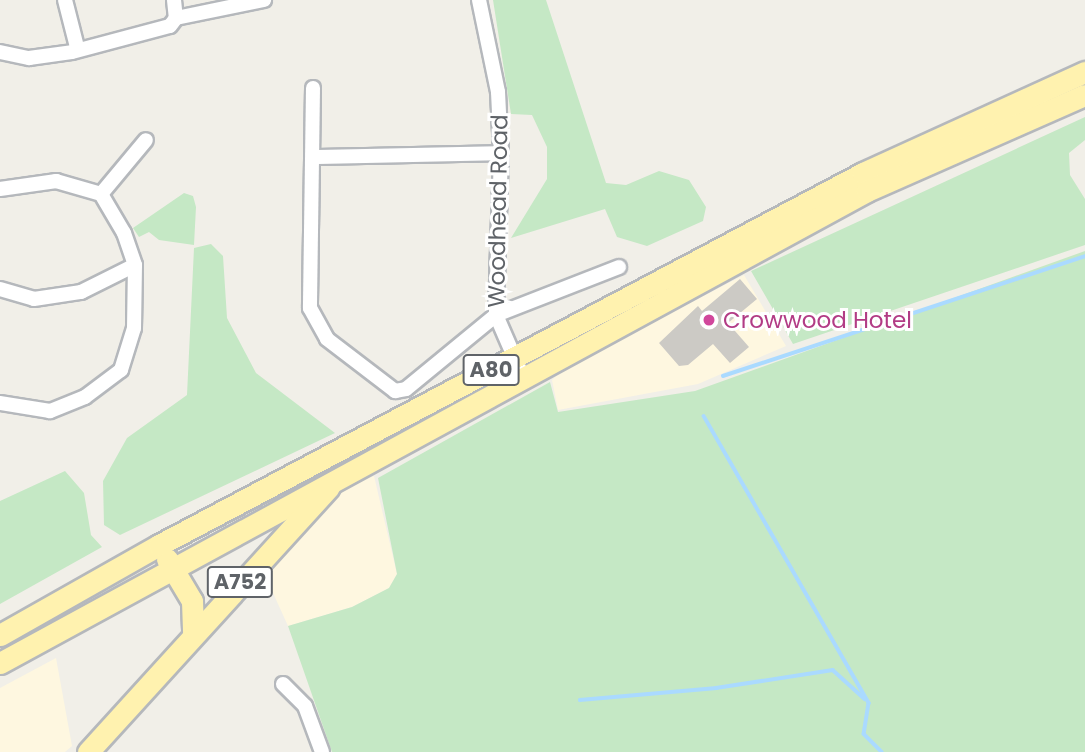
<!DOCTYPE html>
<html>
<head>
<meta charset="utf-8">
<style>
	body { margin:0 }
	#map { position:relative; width:1085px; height:752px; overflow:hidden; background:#f1efe8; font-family:Poppins,sans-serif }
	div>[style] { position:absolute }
	.commercial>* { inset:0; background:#fef7e0 }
	.green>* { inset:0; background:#c5e8c5 }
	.stream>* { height:3.5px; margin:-1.75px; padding:0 1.75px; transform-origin:1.75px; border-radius:1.75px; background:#aadaff }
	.building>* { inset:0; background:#cccac5 }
	.roads { filter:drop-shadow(2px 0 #b5b8bc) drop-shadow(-2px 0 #b5b8bc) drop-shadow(0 2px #b5b8bc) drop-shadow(0 -2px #b5b8bc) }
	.minor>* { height:14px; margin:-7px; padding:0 7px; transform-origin:7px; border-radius:7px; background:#fff }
	.primary>* { height:21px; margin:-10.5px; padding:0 10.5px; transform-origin:10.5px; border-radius:10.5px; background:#fff2af }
	.dots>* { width:19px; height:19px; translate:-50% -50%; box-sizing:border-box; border:4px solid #fff; border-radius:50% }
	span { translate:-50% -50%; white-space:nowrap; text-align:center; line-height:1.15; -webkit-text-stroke:6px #fff; paint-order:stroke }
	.shield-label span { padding:2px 5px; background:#fff; border:2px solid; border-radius:5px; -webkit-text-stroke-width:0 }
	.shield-label { font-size:21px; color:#5f6368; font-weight:700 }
	.street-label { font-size:23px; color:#5f6368 }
	.hotel-label { font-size:23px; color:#b23c85 }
	.left { translate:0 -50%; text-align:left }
</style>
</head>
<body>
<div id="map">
	<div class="commercial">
		<div style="clip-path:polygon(744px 275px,786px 346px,698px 384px,558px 410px,552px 380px,566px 367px)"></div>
		<div style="clip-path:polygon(374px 476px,397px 574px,389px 588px,352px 607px,288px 626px,264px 573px,339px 489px)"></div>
		<div style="clip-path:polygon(56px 658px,72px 746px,65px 752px,0 752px,0 688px)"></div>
	</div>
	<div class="green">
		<div style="clip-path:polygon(493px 0,546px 0,606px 183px,626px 185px,659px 171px,689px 180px,706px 207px,703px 221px,647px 246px,617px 237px,605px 209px,511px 238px,547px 179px,547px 147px,532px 115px,511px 114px)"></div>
		<div style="clip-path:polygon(1085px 117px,1085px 140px,1069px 153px,1070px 175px,1085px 199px,1085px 245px,793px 344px,751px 271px)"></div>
		<div style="clip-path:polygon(184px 193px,193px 196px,196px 207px,194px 245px,159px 240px,149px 232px,139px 237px,133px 228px)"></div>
		<div style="clip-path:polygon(211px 244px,223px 256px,227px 318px,256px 373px,335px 433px,120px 535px,104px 525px,103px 481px,127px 438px,187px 395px,194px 248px)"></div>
		<div style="clip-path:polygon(1085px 251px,1085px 752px,332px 752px,288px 626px,352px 607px,389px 588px,397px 574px,378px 478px,550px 382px,558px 412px,695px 391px)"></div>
		<div style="clip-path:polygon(65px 471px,84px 493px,91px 535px,102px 547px,0 604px,0 501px)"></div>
	</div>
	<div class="stream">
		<div style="left:723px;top:376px;width:381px;rotate:-18.3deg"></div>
		<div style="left:704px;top:416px;width:331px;rotate:60.1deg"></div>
		<div style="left:869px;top:703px;width:31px;rotate:99deg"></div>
		<div style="left:864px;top:734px;width:25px;rotate:45deg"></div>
		<div style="left:580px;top:700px;width:137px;rotate:-5deg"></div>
		<div style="left:716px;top:688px;width:118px;rotate:-8.7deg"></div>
		<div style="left:833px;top:670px;width:43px;rotate:42.2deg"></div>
	</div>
	<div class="building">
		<div style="clip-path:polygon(740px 279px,757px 299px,728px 323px,749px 347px,730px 363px,713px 344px,688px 365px,679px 366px,659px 343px,698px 306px,702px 311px)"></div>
	</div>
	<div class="roads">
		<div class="minor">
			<div style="left:65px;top:0;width:49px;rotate:75.7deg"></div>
			<div style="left:174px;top:0;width:18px;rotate:84deg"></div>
			<div style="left:479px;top:0;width:94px;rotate:78.3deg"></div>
			<div style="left:498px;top:92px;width:61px;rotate:87.2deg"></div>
			<div style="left:501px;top:153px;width:162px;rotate:91.8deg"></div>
			<div style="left:496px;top:315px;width:68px;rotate:66.5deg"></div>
			<div style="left:0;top:52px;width:30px;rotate:12deg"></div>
			<div style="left:29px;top:58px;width:43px;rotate:-7.9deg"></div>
			<div style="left:72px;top:52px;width:101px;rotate:-14.9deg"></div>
			<div style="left:170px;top:26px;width:10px;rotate:-53deg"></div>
			<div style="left:176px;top:18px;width:90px;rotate:-11.6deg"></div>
			<div style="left:313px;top:88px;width:220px;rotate:90.8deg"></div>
			<div style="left:310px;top:308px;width:35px;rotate:61deg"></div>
			<div style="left:327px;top:339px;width:86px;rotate:37.4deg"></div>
			<div style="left:395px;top:391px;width:11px;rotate:-10deg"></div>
			<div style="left:406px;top:389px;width:117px;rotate:-39.4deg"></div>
			<div style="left:496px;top:315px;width:132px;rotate:-21.3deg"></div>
			<div style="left:313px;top:157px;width:188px;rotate:-1.2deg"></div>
			<div style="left:0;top:189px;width:57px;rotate:-8.1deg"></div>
			<div style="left:56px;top:181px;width:47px;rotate:16.1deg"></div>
			<div style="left:101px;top:194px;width:45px;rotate:59.5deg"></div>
			<div style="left:124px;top:233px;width:34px;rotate:71deg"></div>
			<div style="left:135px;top:265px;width:63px;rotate:90.9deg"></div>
			<div style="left:134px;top:328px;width:44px;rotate:107.2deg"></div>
			<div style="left:121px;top:370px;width:45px;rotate:143.1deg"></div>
			<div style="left:85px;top:397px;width:38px;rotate:158deg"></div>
			<div style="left:50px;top:411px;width:51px;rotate:-170.9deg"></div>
			<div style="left:101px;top:194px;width:70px;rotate:-50.2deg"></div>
			<div style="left:0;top:289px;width:35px;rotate:16deg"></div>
			<div style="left:34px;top:299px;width:48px;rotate:-8.5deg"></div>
			<div style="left:81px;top:292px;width:60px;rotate:-26.6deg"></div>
			<div style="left:283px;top:684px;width:31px;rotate:45deg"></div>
			<div style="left:305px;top:706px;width:49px;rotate:69.7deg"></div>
		</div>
		<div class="primary">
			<div style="left:167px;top:559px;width:49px;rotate:59.2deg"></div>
			<div style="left:192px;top:601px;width:32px;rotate:88deg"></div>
			<div style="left:0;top:635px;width:183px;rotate:-29.5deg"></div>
			<div style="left:159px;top:545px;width:796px;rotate:-27.85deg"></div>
			<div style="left:863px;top:173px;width:244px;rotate:-24.5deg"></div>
			<div style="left:0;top:663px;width:987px;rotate:-28.56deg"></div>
			<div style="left:867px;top:191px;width:238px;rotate:-23.8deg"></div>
			<div style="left:88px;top:752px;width:358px;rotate:-47.7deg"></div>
		</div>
	</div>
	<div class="dots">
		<div style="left:709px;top:320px;background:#d1479c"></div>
	</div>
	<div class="shield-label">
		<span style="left:491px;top:370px">A80</span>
		<span style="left:240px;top:582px">A752</span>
	</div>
	<div class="street-label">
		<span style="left:498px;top:211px;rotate:-89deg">Woodhead Road</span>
	</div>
	<div class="hotel-label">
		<span class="left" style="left:723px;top:320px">Crowwood Hotel</span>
	</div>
</div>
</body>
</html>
